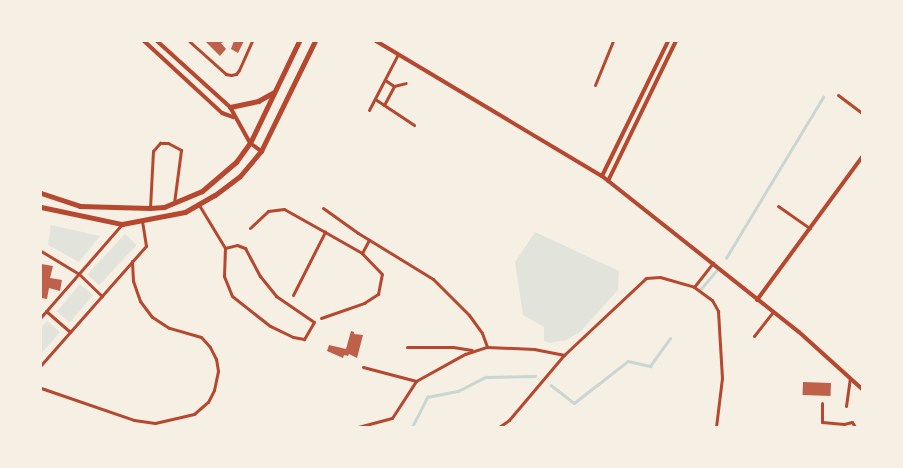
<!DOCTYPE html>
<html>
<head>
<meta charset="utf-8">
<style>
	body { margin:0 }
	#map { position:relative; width:903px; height:468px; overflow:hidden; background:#f6efe4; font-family:"Fira Sans",sans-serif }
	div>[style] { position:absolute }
	.green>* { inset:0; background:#e2e4dc; transform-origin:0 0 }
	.stream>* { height:2.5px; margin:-1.25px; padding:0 1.25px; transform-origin:1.25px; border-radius:1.25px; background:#c9d6d2 }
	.building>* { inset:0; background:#bf614a; transform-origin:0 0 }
	.minor>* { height:3px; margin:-1.5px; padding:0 1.5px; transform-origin:1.5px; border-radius:1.5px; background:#b5482f }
	.tertiary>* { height:4px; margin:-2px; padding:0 2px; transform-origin:2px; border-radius:2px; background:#b5482f }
	.primary>* { height:5px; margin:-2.5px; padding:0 2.5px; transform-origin:2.5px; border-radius:2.5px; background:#b5482f }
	span { translate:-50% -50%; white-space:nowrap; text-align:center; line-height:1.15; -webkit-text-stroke:5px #f6efe4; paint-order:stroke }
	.frame { position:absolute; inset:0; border:42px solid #f6efe4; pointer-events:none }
</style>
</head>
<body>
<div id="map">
	<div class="green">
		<div style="clip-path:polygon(51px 225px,100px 236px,79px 262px,48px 245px)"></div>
		<div style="clip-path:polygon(535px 232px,619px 271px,618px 290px,580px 332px,566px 340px,550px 343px,544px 341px,544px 327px,523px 315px,515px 262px)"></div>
		<div style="left:125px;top:234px;width:16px;height:55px;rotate:43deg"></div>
		<div style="left:80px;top:284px;width:17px;height:36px;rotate:40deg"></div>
		<div style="clip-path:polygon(47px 321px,60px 332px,41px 354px,41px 328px)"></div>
	</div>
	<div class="stream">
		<div style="left:726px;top:258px;width:188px;rotate:-58.9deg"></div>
		<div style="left:700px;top:290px;width:25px;rotate:-50deg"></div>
		<div style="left:551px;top:385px;width:29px;rotate:38deg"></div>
		<div style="left:574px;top:403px;width:68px;rotate:-37.9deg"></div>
		<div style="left:628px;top:361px;width:23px;rotate:13deg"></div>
		<div style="left:650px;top:366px;width:34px;rotate:-54deg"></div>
		<div style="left:412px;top:427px;width:34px;rotate:-63deg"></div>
		<div style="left:427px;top:397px;width:32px;rotate:-11deg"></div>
		<div style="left:458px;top:391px;width:31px;rotate:-27deg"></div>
		<div style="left:486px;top:377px;width:49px;rotate:-1.2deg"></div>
	</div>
	<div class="building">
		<div style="clip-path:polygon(205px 41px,227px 41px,221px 43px,226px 49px,220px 56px)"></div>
		<div style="clip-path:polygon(234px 41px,244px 41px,238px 53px,231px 49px)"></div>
		<div style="clip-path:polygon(41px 264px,53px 266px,50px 278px,62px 280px,60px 291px,49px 288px,47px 299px,41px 298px)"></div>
		<div style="clip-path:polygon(351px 331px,354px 332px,354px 334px,363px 335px,357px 358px,349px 354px,348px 356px,344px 355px,343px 358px,327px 351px,329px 345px,346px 349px)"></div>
		<div style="left:803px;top:382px;width:28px;height:13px;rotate:2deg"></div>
	</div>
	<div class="minor">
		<div style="left:189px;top:41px;width:50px;rotate:41.7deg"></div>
		<div style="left:226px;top:74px;width:5px;rotate:11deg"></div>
		<div style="left:231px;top:75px;width:5px;rotate:-11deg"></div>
		<div style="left:236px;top:74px;width:5px;rotate:-53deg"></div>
		<div style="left:239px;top:70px;width:32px;rotate:-66deg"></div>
		<div style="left:385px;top:80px;width:11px;rotate:34deg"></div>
		<div style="left:595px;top:85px;width:48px;rotate:-67.8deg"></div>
		<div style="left:838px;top:95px;width:30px;rotate:37deg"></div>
		<div style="left:375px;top:99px;width:47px;rotate:33.7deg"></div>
		<div style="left:384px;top:105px;width:21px;rotate:-62deg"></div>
		<div style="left:394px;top:86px;width:12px;rotate:-14deg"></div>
		<div style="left:369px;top:110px;width:63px;rotate:-62.6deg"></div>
		<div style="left:199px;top:205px;width:50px;rotate:58.8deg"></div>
		<div style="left:225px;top:248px;width:12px;rotate:-14deg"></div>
		<div style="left:237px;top:245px;width:9px;rotate:21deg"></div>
		<div style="left:245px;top:248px;width:32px;rotate:62deg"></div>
		<div style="left:260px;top:276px;width:26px;rotate:51deg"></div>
		<div style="left:276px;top:296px;width:46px;rotate:34.4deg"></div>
		<div style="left:314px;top:322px;width:20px;rotate:120deg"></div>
		<div style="left:304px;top:339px;width:11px;rotate:-170deg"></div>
		<div style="left:293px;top:337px;width:25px;rotate:-154deg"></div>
		<div style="left:270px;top:326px;width:48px;rotate:-141.7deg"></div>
		<div style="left:232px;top:296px;width:22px;rotate:-112deg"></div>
		<div style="left:224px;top:276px;width:28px;rotate:-88deg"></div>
		<div style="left:778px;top:206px;width:39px;rotate:35deg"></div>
		<div style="left:150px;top:208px;width:57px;rotate:-87deg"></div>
		<div style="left:153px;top:151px;width:11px;rotate:-49deg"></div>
		<div style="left:160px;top:143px;width:8px"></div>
		<div style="left:168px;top:143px;width:15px;rotate:28deg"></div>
		<div style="left:181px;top:150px;width:53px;rotate:97.5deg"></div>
		<div style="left:323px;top:208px;width:43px;rotate:35.5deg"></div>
		<div style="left:358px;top:233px;width:88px;rotate:31.5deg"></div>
		<div style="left:433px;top:279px;width:51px;rotate:45deg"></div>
		<div style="left:469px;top:315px;width:22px;rotate:54deg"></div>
		<div style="left:482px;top:333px;width:15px;rotate:70deg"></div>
		<div style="left:487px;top:347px;width:47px;rotate:2.4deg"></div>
		<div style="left:534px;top:349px;width:31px;rotate:11deg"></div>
		<div style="left:250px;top:228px;width:25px;rotate:-43deg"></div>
		<div style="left:268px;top:211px;width:16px;rotate:-7deg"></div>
		<div style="left:284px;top:209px;width:47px;rotate:29.3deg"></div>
		<div style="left:41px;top:251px;width:44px;rotate:31.2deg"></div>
		<div style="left:79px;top:274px;width:32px;rotate:44deg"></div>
		<div style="left:694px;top:287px;width:31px;rotate:-52deg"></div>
		<div style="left:293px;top:295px;width:71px;rotate:-63.1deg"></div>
		<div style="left:325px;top:232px;width:43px;rotate:29.6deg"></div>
		<div style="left:46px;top:311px;width:32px;rotate:41deg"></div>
		<div style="left:41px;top:317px;width:123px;rotate:-48.9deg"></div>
		<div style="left:321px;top:318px;width:46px;rotate:-19.2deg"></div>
		<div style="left:364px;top:303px;width:17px;rotate:-33deg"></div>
		<div style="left:378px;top:294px;width:20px;rotate:-79deg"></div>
		<div style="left:382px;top:274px;width:29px;rotate:-134deg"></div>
		<div style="left:362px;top:253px;width:15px;rotate:-62deg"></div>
		<div style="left:754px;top:336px;width:31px;rotate:-52deg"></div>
		<div style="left:407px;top:347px;width:46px"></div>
		<div style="left:453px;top:347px;width:19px;rotate:9deg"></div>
		<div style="left:41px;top:365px;width:159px;rotate:-48.6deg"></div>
		<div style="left:146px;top:246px;width:26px;rotate:-99deg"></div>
		<div style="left:363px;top:367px;width:55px;rotate:14.8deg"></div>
		<div style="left:41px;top:388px;width:98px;rotate:19deg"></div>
		<div style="left:134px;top:420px;width:21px;rotate:8deg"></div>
		<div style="left:155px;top:423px;width:40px;rotate:-13deg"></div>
		<div style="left:194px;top:414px;width:18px;rotate:-41deg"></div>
		<div style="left:208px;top:402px;width:13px;rotate:-63deg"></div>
		<div style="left:214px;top:390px;width:19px;rotate:-78deg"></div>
		<div style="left:218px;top:371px;width:12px;rotate:-99deg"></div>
		<div style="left:216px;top:359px;width:13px;rotate:-117deg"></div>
		<div style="left:210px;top:347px;width:13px;rotate:-132deg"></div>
		<div style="left:201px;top:337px;width:33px;rotate:-164deg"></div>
		<div style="left:169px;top:328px;width:20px;rotate:-147deg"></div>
		<div style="left:152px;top:317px;width:20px;rotate:-127deg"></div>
		<div style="left:140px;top:301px;width:21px;rotate:-109deg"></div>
		<div style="left:133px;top:281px;width:20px;rotate:-93deg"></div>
		<div style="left:822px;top:403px;width:19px;rotate:90deg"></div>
		<div style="left:822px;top:422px;width:22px;rotate:5deg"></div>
		<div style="left:844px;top:424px;width:8px;rotate:-14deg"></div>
		<div style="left:852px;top:422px;width:6px;rotate:59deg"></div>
		<div style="left:846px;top:406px;width:27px;rotate:-82deg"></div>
		<div style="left:358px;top:427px;width:35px;rotate:-15deg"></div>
		<div style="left:392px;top:418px;width:44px;rotate:-57deg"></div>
		<div style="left:416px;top:381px;width:56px;rotate:-28.9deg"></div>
		<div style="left:465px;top:354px;width:23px;rotate:-18deg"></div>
		<div style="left:499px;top:427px;width:12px;rotate:-35deg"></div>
		<div style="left:509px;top:420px;width:85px;rotate:-49.8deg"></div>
		<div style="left:564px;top:355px;width:112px;rotate:-43.2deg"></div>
		<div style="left:646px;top:278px;width:14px;rotate:-4deg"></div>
		<div style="left:660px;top:277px;width:35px;rotate:16deg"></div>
		<div style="left:694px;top:287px;width:22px;rotate:36deg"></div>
		<div style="left:712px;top:300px;width:13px;rotate:61deg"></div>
		<div style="left:718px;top:311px;width:67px;rotate:86.6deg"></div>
		<div style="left:722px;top:378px;width:49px;rotate:97deg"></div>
		<div style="left:827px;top:427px;width:14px"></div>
	</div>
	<div class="tertiary">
		<div style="left:144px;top:41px;width:106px;rotate:42.7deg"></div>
		<div style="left:222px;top:113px;width:12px;rotate:20deg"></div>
		<div style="left:157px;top:41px;width:98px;rotate:42.1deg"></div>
		<div style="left:230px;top:107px;width:41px;rotate:60.9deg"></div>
		<div style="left:250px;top:143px;width:14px;rotate:36deg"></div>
		<div style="left:376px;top:41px;width:263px;rotate:30.9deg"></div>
		<div style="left:602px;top:176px;width:251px;rotate:38.4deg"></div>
		<div style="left:799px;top:332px;width:85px;rotate:42.1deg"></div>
		<div style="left:602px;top:176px;width:150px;rotate:-63.9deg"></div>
		<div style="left:608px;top:181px;width:156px;rotate:-64.1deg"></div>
		<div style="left:757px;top:300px;width:177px;rotate:-53.7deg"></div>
	</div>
	<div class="primary">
		<div style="left:230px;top:107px;width:29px;rotate:-12deg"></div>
		<div style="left:258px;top:101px;width:18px;rotate:-29deg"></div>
		<div style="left:41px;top:193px;width:41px;rotate:18.4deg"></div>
		<div style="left:80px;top:206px;width:70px;rotate:1.6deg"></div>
		<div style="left:150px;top:208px;width:14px;rotate:-4deg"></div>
		<div style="left:164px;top:207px;width:41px;rotate:-22.8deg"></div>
		<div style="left:202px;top:191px;width:45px;rotate:-40.5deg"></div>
		<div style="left:236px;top:162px;width:24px;rotate:-54deg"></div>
		<div style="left:250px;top:143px;width:113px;rotate:-64.3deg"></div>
		<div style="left:41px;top:207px;width:83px;rotate:11.9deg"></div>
		<div style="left:122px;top:224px;width:64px;rotate:-10.8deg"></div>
		<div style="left:185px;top:212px;width:34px;rotate:-30deg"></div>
		<div style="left:215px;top:195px;width:31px;rotate:-37deg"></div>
		<div style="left:240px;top:176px;width:33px;rotate:-50deg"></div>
		<div style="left:261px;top:151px;width:123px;rotate:-63.9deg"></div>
	</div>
	<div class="frame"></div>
</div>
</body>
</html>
